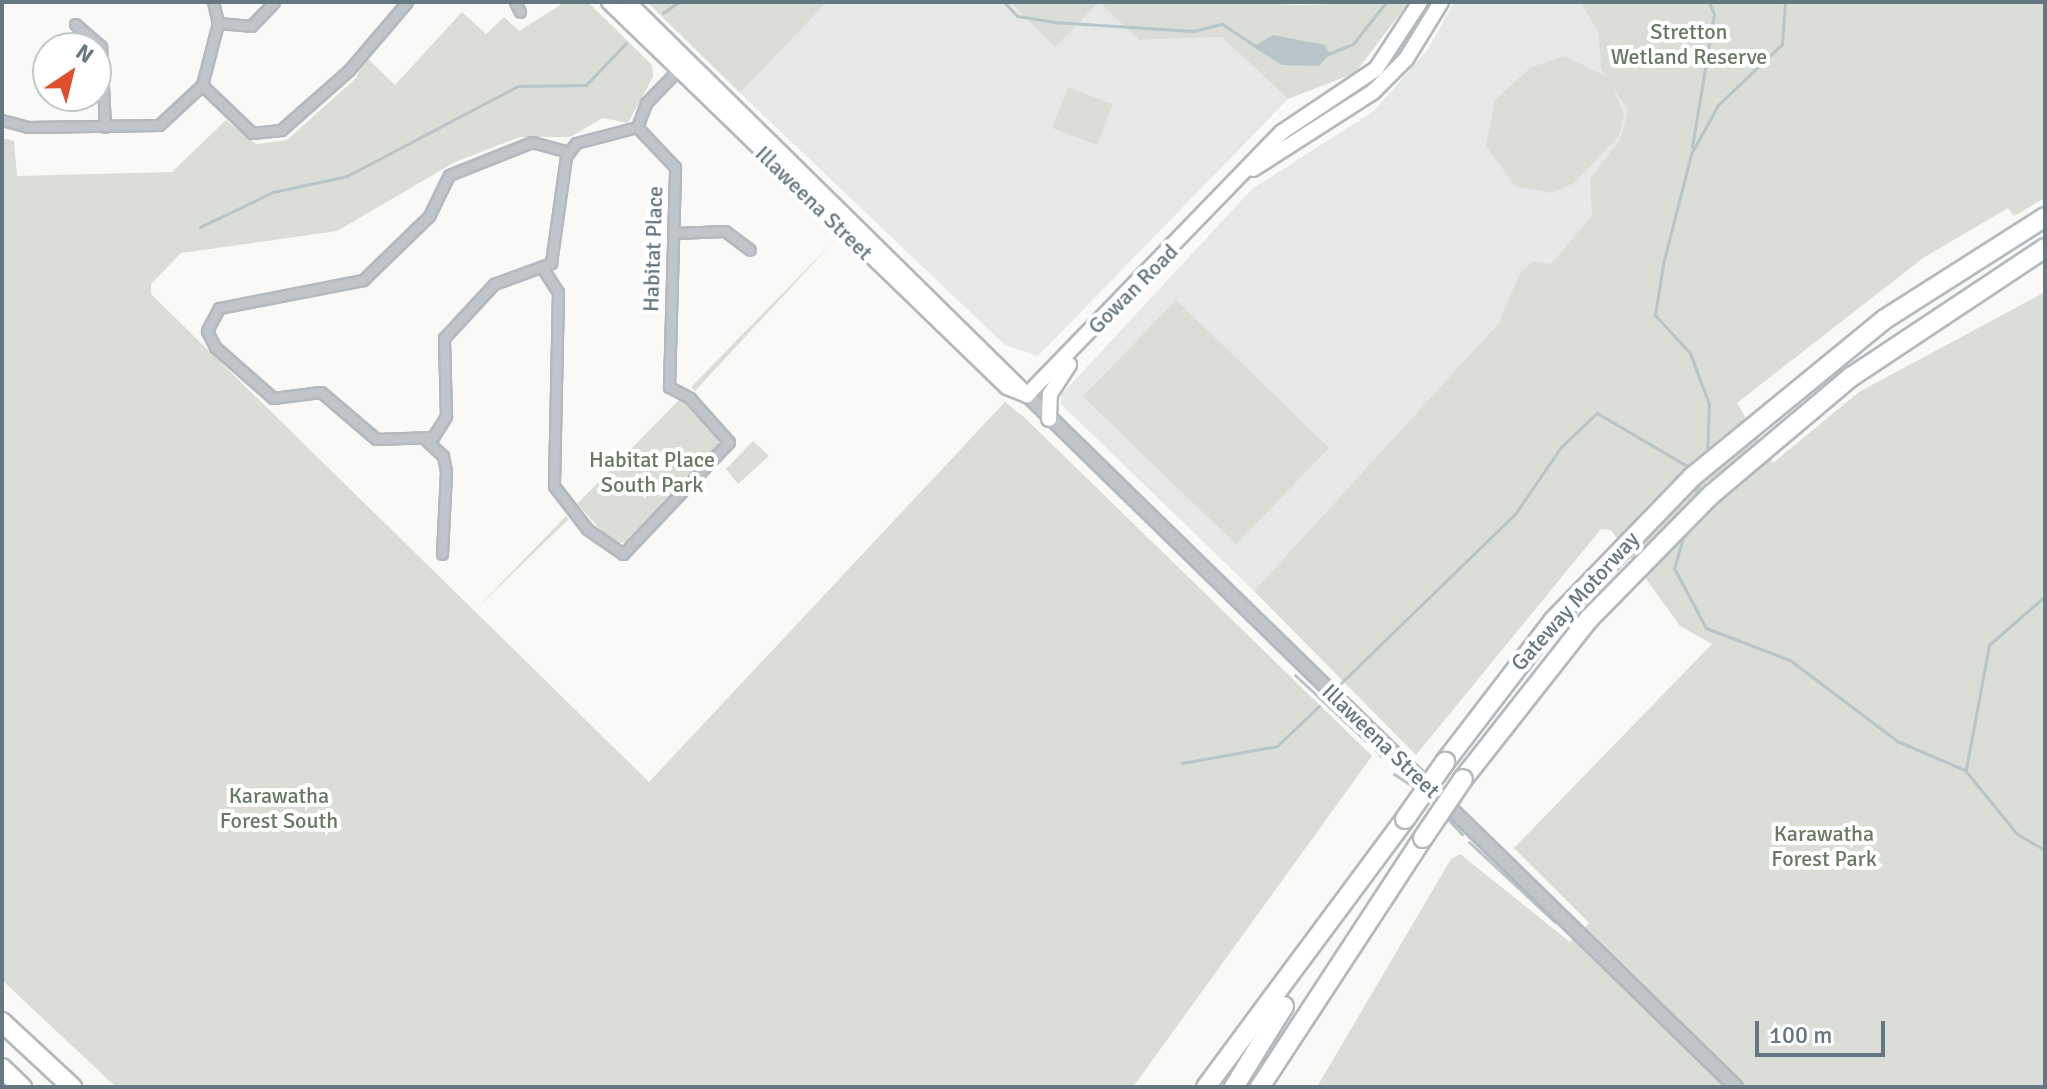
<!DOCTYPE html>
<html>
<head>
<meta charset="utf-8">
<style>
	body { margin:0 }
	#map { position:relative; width:2047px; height:1089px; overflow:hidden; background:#f9f9f7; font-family:Signika,sans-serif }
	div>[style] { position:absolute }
	.built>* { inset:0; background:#e7e9e8 }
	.green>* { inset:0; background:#daded6; transform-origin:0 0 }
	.water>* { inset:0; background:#b8c6c9 }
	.stream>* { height:3px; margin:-1.5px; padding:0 1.5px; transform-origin:1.5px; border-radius:1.5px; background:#b8c6c9 }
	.roads { filter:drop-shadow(2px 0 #b3b9bd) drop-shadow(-2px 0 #b3b9bd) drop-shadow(0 2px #b3b9bd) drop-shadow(0 -2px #b3b9bd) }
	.minor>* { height:9px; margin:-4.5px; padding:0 4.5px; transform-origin:4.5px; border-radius:4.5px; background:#c0c5c9 }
	.tertiary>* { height:12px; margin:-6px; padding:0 6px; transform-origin:6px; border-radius:6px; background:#c0c5c9 }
	.secondary>* { height:14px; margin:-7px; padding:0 7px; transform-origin:7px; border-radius:7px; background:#fff }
	.motorway>* { height:18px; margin:-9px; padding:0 9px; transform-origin:9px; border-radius:9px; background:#fff }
	.bridges { filter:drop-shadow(2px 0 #b4b9bc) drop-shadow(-2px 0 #b4b9bc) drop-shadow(0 2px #b4b9bc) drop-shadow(0 -2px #b4b9bc) }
	.motorway-bridge>* { height:18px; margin:-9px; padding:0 9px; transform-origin:9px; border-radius:9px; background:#fff }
	span { translate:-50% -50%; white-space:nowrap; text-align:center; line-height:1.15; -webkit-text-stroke:8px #fff; paint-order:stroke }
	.park-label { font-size:22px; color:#697a64 }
	.street-label { font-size:22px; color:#657781 }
	.frame { position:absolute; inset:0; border:4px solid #657781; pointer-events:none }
	.north { position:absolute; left:32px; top:32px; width:80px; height:80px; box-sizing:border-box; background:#fff; border:2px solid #c1c9cd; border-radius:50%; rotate:35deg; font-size:22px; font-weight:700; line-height:32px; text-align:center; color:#657781 }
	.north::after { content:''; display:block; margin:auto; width:28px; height:36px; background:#df5031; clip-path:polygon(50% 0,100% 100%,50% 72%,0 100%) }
	.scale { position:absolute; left:1755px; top:1021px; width:130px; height:36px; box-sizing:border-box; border:4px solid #657781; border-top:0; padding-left:10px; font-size:24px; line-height:28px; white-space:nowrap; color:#657781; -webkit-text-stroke:6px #fff; paint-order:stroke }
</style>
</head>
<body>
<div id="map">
	<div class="built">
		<div style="clip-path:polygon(827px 2px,1010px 2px,1055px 46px,1099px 2px,1139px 40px,1222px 37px,1288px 99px,1038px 356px,1005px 345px,740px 93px)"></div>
		<div style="clip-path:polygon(1454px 2px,1581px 2px,1681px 98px,1663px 145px,1254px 591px,1061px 404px,1061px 395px,1252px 189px,1374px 111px,1428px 49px)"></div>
	</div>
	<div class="green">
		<div style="clip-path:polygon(565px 2px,588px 2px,652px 65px,653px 77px,628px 123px,603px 118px,570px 137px,520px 137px,455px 162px,337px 231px,181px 253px,151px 284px,151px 294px,649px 782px,1005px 402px,1025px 418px,1372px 756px,1133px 1087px,116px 1087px,2px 980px,2px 138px,14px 141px,17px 176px,172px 172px,226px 120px,256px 144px,287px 140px,356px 78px,366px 57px,395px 85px,462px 12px,486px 34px,504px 17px,519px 31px)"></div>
		<div style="clip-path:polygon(647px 2px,827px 2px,740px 93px)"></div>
		<div style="clip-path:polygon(1010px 2px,1253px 2px,1296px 5px,1409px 2px,1355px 73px,1288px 99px,1222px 37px,1139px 40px,1099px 2px,1055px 47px)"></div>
		<div style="clip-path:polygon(1580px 2px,2045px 2px,2045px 198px,2014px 216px,2008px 208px,1923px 258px,1737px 403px,1773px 463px,1859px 392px,2045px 292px,2045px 1087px,1317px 1087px,1451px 859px,1460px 854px,1570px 942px,1589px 923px,1514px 848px,1712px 644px,1680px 626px,1611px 530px,1601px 529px,1416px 755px,1254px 591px,1499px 323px,1519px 275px,1533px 261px,1551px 264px,1592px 216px,1590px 179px,1620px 140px,1628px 111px,1601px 68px,1598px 31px)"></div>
		<div style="clip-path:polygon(1565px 56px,1609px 78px,1624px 115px,1619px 136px,1574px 183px,1551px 193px,1515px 186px,1486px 146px,1495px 100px,1531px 67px)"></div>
		<div style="left:1068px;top:87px;width:48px;height:44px;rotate:21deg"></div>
		<div style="clip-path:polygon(834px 241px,695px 391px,691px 387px)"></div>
		<div style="left:1176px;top:300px;width:213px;height:134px;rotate:44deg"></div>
		<div style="clip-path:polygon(681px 398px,717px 431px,719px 447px,631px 541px,614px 544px,577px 504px)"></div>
		<div style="clip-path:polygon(753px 441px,769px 456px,738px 484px,726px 469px)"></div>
		<div style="clip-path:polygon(566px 516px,569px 519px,476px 609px)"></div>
	</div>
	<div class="water">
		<div style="clip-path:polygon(1273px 35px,1325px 45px,1330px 54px,1319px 66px,1282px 65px,1253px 47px)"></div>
	</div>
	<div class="stream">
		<div style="left:1004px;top:2px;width:19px;rotate:47deg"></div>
		<div style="left:1017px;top:16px;width:36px;rotate:9deg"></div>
		<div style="left:1053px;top:22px;width:140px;rotate:3.7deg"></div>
		<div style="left:1193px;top:31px;width:30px;rotate:-14deg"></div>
		<div style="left:1222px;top:24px;width:42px;rotate:33.3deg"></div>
		<div style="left:663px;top:13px;width:19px;rotate:-35deg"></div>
		<div style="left:1328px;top:54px;width:27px;rotate:-22deg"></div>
		<div style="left:1353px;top:44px;width:53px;rotate:-51.8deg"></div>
		<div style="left:1692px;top:147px;width:135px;rotate:-80.6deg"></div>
		<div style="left:1714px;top:14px;width:13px;rotate:-113deg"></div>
		<div style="left:200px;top:227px;width:81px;rotate:-25.6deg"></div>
		<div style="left:273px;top:192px;width:76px;rotate:-12.2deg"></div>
		<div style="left:347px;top:176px;width:193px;rotate:-27.8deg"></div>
		<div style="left:518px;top:86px;width:68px;rotate:-0.8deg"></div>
		<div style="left:586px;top:85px;width:58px;rotate:-46.4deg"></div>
		<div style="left:1707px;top:454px;width:50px;rotate:-87.7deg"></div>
		<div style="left:1709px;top:404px;width:54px;rotate:-110.4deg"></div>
		<div style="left:1690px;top:353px;width:52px;rotate:-132.6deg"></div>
		<div style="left:1655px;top:315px;width:52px;rotate:-81.1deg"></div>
		<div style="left:1663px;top:264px;width:114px;rotate:-75.7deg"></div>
		<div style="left:1691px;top:154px;width:56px;rotate:-61.1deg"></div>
		<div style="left:1718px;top:105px;width:88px;rotate:-43.6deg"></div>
		<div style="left:1782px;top:44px;width:42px;rotate:-85.9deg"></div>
		<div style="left:1694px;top:500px;width:21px;rotate:-73deg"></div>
		<div style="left:1684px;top:534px;width:35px;rotate:106deg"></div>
		<div style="left:1674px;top:568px;width:68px;rotate:61.9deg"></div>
		<div style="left:1706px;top:628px;width:90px;rotate:20.9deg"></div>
		<div style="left:1790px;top:660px;width:134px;rotate:37.1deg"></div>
		<div style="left:1897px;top:741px;width:74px;rotate:23.1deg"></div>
		<div style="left:1965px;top:770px;width:82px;rotate:50.9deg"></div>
		<div style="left:2017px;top:834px;width:32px;rotate:30deg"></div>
		<div style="left:1295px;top:675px;width:97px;rotate:42.9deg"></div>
		<div style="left:1341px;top:683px;width:243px;rotate:-44.2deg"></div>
		<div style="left:1515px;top:514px;width:81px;rotate:-55.5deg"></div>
		<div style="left:1561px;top:447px;width:50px;rotate:-43.4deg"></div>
		<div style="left:1597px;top:413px;width:110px;rotate:30.5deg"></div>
		<div style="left:1374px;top:748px;width:11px;rotate:49deg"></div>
		<div style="left:1182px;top:763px;width:97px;rotate:-10.1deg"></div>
		<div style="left:1277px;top:746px;width:58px;rotate:-43.6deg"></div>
		<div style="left:1966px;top:769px;width:126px;rotate:-79.5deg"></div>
		<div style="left:1989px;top:645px;width:74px;rotate:-41.2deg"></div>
		<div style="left:1394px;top:774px;width:27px;rotate:33deg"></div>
		<div style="left:1445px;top:816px;width:25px;rotate:47deg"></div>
		<div style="left:1469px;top:842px;width:117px;rotate:42.9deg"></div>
	</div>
	<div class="roads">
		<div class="minor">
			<div style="left:515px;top:2px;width:11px;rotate:63deg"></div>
			<div style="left:218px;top:23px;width:33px;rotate:5deg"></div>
			<div style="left:251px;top:26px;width:33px;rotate:-46deg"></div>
			<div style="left:75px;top:24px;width:35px;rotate:41deg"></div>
			<div style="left:101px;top:47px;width:80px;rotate:87.1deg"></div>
			<div style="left:202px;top:85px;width:69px;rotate:43.8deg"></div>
			<div style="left:252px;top:133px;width:29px;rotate:-6deg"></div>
			<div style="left:281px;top:130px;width:91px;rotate:-41.4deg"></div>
			<div style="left:349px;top:70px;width:89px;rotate:-49.5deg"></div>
			<div style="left:2px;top:120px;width:27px;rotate:15deg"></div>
			<div style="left:28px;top:127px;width:131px;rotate:-0.9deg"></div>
			<div style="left:159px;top:125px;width:59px;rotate:-42.9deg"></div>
			<div style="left:202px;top:85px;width:64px;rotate:-75.5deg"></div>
			<div style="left:218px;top:23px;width:22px;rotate:-103deg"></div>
			<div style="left:569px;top:152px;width:38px;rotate:-165deg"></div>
			<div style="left:532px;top:142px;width:89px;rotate:158.3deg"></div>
			<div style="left:449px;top:175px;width:46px;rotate:116deg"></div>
			<div style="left:429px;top:216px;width:92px;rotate:135.9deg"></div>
			<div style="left:363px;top:280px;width:147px;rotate:169deg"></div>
			<div style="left:219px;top:308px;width:26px;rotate:118deg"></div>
			<div style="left:207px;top:331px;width:18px;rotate:63deg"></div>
			<div style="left:215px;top:347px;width:77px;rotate:41.3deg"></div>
			<div style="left:273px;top:398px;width:48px;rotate:-7.1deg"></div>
			<div style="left:321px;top:392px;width:72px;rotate:40.5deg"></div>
			<div style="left:376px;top:439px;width:57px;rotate:-2deg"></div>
			<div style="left:433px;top:437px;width:25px;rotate:-58deg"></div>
			<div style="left:446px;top:416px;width:78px;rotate:-91.5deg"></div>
			<div style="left:444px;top:338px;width:74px;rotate:-47.2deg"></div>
			<div style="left:494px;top:284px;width:61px;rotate:-20.2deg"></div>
			<div style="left:551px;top:263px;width:108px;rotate:-82deg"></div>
			<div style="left:566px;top:156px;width:5px;rotate:-53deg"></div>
			<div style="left:569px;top:152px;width:11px;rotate:-52deg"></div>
			<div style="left:576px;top:143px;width:63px;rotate:-14.7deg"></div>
			<div style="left:637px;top:127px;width:26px;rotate:-69deg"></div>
			<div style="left:646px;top:103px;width:50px;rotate:-45.8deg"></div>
			<div style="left:676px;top:233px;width:49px;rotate:-2.3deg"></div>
			<div style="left:725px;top:231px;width:31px;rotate:37deg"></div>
			<div style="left:543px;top:269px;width:27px;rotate:57deg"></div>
			<div style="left:558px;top:292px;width:194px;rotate:91.2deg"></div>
			<div style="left:554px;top:486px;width:54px;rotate:52.5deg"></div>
			<div style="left:587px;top:529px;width:44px;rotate:34.8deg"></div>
			<div style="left:623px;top:554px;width:154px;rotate:-46.6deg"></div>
			<div style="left:729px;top:442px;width:59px;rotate:-131.6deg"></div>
			<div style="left:690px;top:398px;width:24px;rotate:-152deg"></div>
			<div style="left:669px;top:387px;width:220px;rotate:-88.4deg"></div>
			<div style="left:675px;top:167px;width:55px;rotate:-133.5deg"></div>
			<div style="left:426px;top:440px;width:23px;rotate:43deg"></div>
			<div style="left:443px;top:456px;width:16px;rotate:79deg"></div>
			<div style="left:446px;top:472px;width:82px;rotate:92.8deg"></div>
		</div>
		<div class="tertiary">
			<div style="left:1027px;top:395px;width:991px;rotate:44.3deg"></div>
		</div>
		<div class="secondary">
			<div style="left:609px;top:2px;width:554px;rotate:44.05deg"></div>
			<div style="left:1007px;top:387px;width:22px;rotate:22deg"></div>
			<div style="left:628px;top:2px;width:559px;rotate:44.56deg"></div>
			<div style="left:1253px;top:169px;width:143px;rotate:-32.7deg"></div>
			<div style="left:1373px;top:92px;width:47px;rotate:-45deg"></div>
			<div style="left:1406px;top:59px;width:67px;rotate:-58.4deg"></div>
			<div style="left:1027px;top:395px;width:366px;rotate:-45.9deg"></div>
			<div style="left:1282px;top:132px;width:113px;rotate:-33.8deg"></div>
			<div style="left:1376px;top:69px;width:80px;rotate:-56.7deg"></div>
			<div style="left:1049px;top:419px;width:25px;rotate:-88deg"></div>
			<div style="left:1050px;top:394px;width:35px;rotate:-57deg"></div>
		</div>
		<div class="motorway">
			<div style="left:1445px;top:762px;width:178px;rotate:-52.5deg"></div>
			<div style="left:1553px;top:621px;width:200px;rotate:-46deg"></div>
			<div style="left:1692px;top:477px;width:249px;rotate:-39.3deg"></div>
			<div style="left:1885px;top:319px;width:190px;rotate:-32.5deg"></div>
			<div style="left:1463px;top:779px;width:204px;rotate:-51.8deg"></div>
			<div style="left:1589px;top:619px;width:175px;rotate:-45.5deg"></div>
			<div style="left:1712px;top:494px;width:182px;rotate:-40.1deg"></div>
			<div style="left:1851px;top:377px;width:233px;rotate:-33.6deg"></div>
			<div style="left:2px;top:1022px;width:96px;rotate:42.9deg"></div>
			<div style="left:2px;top:1068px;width:28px;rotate:44deg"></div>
			<div style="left:1206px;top:1087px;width:334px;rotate:-53.4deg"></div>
			<div style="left:1234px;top:1087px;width:95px;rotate:-58.3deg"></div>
			<div style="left:1260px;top:1087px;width:298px;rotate:-56.8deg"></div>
		</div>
	</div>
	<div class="bridges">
		<div class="motorway-bridge">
			<div style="left:1405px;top:819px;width:70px;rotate:-54.9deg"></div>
			<div style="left:1423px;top:838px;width:71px;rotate:-55.9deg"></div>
		</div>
	</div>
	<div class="park-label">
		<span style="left:1689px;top:44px">Stretton<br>Wetland Reserve</span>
		<span style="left:652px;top:472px">Habitat Place<br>South Park</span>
		<span style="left:279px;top:808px">Karawatha<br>Forest South</span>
		<span style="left:1824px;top:846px">Karawatha<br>Forest Park</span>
	</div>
	<div class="street-label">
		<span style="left:814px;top:203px;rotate:44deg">Illaweena Street</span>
		<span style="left:653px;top:249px;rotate:-88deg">Habitat Place</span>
		<span style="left:1133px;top:289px;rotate:-45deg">Gowan Road</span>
		<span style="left:1575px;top:601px;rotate:-48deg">Gateway Motorway</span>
		<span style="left:1381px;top:741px;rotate:44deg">Illaweena Street</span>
	</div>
	<div class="frame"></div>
	<div class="north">N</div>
	<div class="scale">100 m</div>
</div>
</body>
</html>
